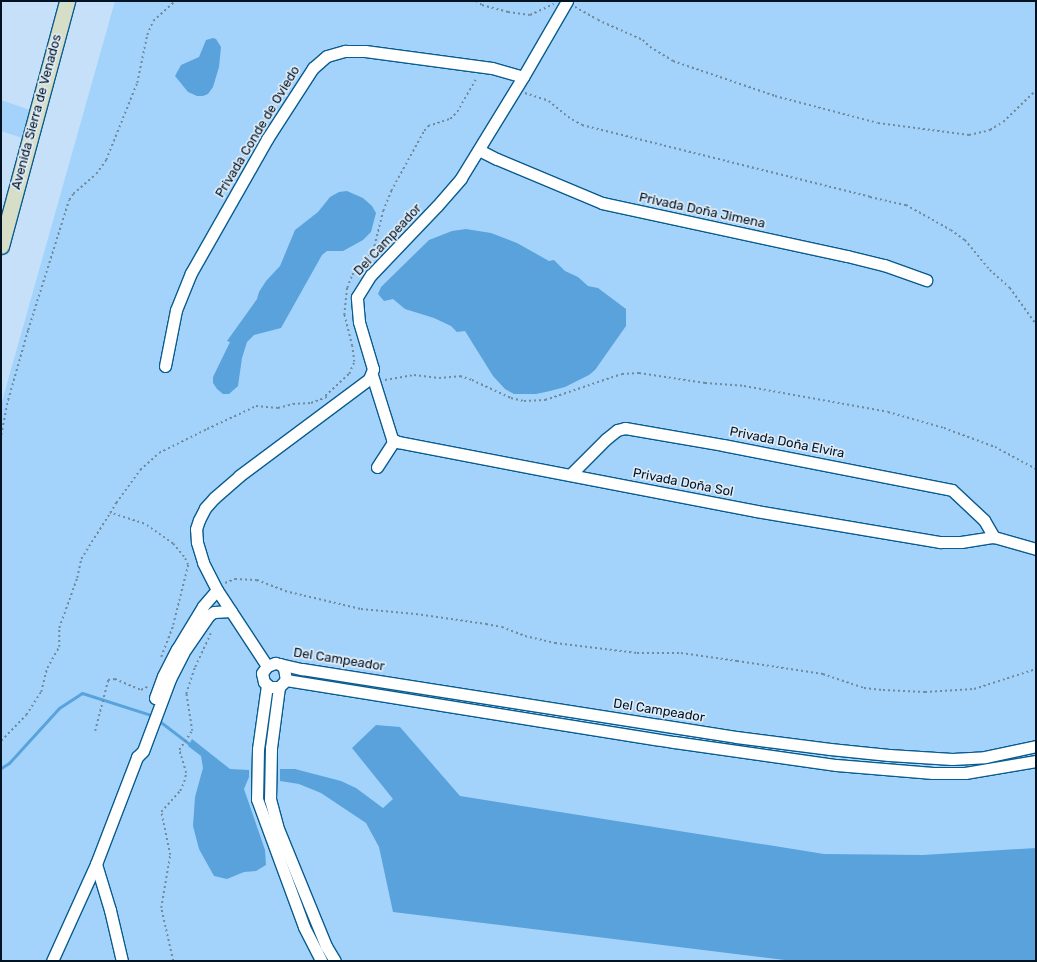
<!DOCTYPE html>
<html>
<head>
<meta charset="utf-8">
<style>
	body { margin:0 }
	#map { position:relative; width:1037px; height:962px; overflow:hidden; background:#c5e0f8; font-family:Rubik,sans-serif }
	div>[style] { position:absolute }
	.green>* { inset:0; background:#a3d3fb }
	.water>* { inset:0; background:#5aa2dc }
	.stream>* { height:3px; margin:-1.5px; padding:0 1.5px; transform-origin:1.5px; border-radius:1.5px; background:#5aa2dc }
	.path>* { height:1.5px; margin-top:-0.75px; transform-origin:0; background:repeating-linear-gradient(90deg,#71899d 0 2px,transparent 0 5px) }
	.roads { filter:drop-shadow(1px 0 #095c8f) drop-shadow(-1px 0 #095c8f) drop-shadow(0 1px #095c8f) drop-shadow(0 -1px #095c8f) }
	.street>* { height:11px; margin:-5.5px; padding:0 5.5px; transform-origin:5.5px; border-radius:5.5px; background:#fff }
	.secondary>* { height:15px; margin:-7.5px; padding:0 7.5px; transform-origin:7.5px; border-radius:7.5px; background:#d7dec8 }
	span { translate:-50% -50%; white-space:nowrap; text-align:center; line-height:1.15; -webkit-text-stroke:3.5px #deebf7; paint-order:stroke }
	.street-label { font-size:13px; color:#001323 }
	.frame { position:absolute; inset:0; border:2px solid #001323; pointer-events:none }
</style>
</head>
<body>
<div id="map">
	<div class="green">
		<div style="clip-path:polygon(115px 1px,1036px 1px,1036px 961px,1px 961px,1px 405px)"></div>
		<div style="clip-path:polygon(1px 100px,30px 110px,22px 138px,1px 131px)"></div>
	</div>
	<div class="water">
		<div style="clip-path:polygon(213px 38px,216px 39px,221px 47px,219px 67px,213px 87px,208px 94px,203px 96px,197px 96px,188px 92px,175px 76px,181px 65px,199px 57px,206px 40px)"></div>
		<div style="clip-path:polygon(347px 191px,363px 198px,372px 206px,376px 213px,371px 232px,363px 240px,343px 251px,327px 251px,322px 255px,281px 328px,254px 335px,247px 342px,242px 358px,238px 386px,229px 394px,223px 394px,217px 389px,213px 383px,213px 377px,230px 342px,227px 341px,257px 299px,259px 292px,266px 281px,280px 266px,295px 230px,318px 212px,330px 197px,339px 192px)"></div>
		<div style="clip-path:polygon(466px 229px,491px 233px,517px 243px,549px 261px,554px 260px,565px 271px,578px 277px,588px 286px,598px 288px,626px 309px,626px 326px,595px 370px,589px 375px,565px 387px,550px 391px,536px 394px,514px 394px,505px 389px,493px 376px,465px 331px,457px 332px,451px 326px,434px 318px,405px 309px,393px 299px,384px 301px,378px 294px,381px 287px,429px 240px,452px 231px)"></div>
		<div style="clip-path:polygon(376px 725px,400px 727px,460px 796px,824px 854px,923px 855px,1036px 848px,1036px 961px,793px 961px,393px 912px,379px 847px,366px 823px,321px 793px,299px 784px,280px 781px,280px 769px,295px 769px,341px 781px,356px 788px,383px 808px,393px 799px,352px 748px)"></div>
		<div style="clip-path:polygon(192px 739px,230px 769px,249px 770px,249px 777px,244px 789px,265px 850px,266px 865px,256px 871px,244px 872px,227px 879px,214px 876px,199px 849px,193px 826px,195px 797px,203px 768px,201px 756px,188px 746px)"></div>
	</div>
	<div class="stream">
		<div style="left:158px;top:720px;width:43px;rotate:37.4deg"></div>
		<div style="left:1px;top:768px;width:9px;rotate:-32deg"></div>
		<div style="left:9px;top:763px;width:74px;rotate:-47.7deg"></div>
		<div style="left:59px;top:708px;width:27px;rotate:-33deg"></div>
		<div style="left:82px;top:693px;width:76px;rotate:17.7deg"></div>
	</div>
	<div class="path">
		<div style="left:476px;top:1px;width:7px;rotate:34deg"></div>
		<div style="left:482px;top:5px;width:27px;rotate:15deg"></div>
		<div style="left:508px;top:12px;width:22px;rotate:8deg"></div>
		<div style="left:530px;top:15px;width:26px;rotate:-25deg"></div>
		<div style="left:575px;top:7px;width:26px;rotate:29deg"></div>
		<div style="left:598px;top:20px;width:49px;rotate:24deg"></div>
		<div style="left:643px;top:40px;width:10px;rotate:45deg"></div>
		<div style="left:650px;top:47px;width:27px;rotate:31deg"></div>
		<div style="left:673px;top:61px;width:108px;rotate:18.9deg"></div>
		<div style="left:775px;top:96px;width:106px;rotate:14.7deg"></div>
		<div style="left:878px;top:123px;width:92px;rotate:7.5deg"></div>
		<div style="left:969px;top:135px;width:22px;rotate:-13deg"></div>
		<div style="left:990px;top:130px;width:15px;rotate:-32deg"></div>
		<div style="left:1003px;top:122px;width:46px;rotate:-44.1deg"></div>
		<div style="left:525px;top:93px;width:25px;rotate:18deg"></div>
		<div style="left:549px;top:101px;width:25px;rotate:40deg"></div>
		<div style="left:568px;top:117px;width:16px;rotate:30deg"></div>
		<div style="left:582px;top:125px;width:297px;rotate:14deg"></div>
		<div style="left:870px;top:197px;width:37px;rotate:13deg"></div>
		<div style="left:906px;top:205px;width:51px;rotate:29.1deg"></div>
		<div style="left:951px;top:230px;width:17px;rotate:36deg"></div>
		<div style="left:965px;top:240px;width:39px;rotate:50deg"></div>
		<div style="left:990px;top:270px;width:27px;rotate:42deg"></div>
		<div style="left:1010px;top:288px;width:44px;rotate:54.2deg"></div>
		<div style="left:385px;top:380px;width:29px;rotate:-10deg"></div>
		<div style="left:414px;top:375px;width:25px;rotate:7deg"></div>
		<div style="left:439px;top:378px;width:21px;rotate:-5deg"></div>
		<div style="left:460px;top:376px;width:13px;rotate:18deg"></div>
		<div style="left:472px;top:380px;width:43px;rotate:24.8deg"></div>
		<div style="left:511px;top:398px;width:13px;rotate:13deg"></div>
		<div style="left:524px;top:401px;width:21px;rotate:-3deg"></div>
		<div style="left:545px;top:400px;width:81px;rotate:-18.7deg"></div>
		<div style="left:622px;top:374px;width:17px;rotate:-3deg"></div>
		<div style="left:639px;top:373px;width:67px;rotate:8.6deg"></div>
		<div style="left:705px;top:383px;width:39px;rotate:4deg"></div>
		<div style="left:744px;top:386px;width:146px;rotate:10.2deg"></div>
		<div style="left:888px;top:412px;width:58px;rotate:15.9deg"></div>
		<div style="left:944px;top:428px;width:54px;rotate:20.4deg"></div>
		<div style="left:995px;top:447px;width:47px;rotate:28.2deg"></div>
		<div style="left:325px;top:396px;width:33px;rotate:-43deg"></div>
		<div style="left:349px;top:374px;width:13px;rotate:-67deg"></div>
		<div style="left:354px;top:362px;width:16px;rotate:-97deg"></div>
		<div style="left:352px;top:346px;width:32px;rotate:-104deg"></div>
		<div style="left:344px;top:315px;width:27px;rotate:-84deg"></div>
		<div style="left:347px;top:288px;width:14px;rotate:-69deg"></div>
		<div style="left:352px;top:275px;width:32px;rotate:-49deg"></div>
		<div style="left:373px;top:251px;width:41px;rotate:-76deg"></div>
		<div style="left:383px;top:211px;width:22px;rotate:-68deg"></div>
		<div style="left:391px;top:191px;width:68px;rotate:-61.2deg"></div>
		<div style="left:424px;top:131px;width:6px;rotate:-51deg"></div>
		<div style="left:428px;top:126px;width:23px;rotate:-18deg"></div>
		<div style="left:450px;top:119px;width:10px;rotate:-45deg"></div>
		<div style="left:457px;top:112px;width:40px;rotate:-60.3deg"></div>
		<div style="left:1px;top:435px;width:36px;rotate:-79deg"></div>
		<div style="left:8px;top:400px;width:73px;rotate:-74.1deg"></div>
		<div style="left:28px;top:330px;width:136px;rotate:-72.5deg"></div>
		<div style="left:69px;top:200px;width:7px;rotate:-56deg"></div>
		<div style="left:73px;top:194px;width:30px;rotate:-41deg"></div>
		<div style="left:96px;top:174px;width:17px;rotate:-54deg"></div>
		<div style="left:106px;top:160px;width:83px;rotate:-68.1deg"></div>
		<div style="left:137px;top:83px;width:49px;rotate:-78.2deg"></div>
		<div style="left:147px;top:35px;width:15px;rotate:-67deg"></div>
		<div style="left:153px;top:21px;width:30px;rotate:-42deg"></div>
		<div style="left:225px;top:583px;width:11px;rotate:-22deg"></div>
		<div style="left:235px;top:579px;width:22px;rotate:3deg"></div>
		<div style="left:257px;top:580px;width:30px;rotate:21deg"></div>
		<div style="left:285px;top:591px;width:78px;rotate:13.3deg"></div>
		<div style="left:361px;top:609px;width:55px;rotate:5.2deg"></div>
		<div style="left:416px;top:614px;width:71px;rotate:8.1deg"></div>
		<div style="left:486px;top:624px;width:16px;rotate:11deg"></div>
		<div style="left:502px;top:627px;width:25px;rotate:21deg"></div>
		<div style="left:525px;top:636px;width:31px;rotate:13deg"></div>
		<div style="left:555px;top:643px;width:83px;rotate:7deg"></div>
		<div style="left:637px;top:653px;width:44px"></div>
		<div style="left:681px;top:653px;width:57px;rotate:8.1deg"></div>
		<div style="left:737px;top:661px;width:87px;rotate:8.6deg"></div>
		<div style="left:823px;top:674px;width:43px;rotate:18.9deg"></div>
		<div style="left:864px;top:688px;width:19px;rotate:6deg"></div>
		<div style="left:883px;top:690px;width:42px;rotate:2.7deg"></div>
		<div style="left:925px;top:692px;width:49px;rotate:-3.5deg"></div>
		<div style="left:974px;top:689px;width:65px;rotate:-17.9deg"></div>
		<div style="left:161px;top:657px;width:34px;rotate:-69deg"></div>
		<div style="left:173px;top:625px;width:62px;rotate:-76deg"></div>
		<div style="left:188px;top:565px;width:9px;rotate:-117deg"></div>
		<div style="left:184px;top:557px;width:17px;rotate:-130deg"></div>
		<div style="left:173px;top:544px;width:35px;rotate:-145deg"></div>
		<div style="left:144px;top:524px;width:36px;rotate:-162deg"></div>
		<div style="left:110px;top:513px;width:12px;rotate:-59deg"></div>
		<div style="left:116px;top:503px;width:41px;rotate:-54deg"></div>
		<div style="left:140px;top:470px;width:25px;rotate:-42deg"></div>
		<div style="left:159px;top:453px;width:54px;rotate:-26.6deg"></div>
		<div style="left:207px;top:429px;width:54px;rotate:-25.1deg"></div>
		<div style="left:256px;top:406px;width:22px;rotate:5deg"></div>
		<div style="left:278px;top:408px;width:16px;rotate:-15deg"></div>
		<div style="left:293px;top:404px;width:18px;rotate:-3deg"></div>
		<div style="left:311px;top:403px;width:17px;rotate:-21deg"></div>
		<div style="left:95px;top:731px;width:53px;rotate:-75.7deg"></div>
		<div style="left:108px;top:680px;width:7px;rotate:-8deg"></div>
		<div style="left:115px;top:679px;width:28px;rotate:23deg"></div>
		<div style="left:141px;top:690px;width:7px;rotate:-27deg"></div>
		<div style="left:1px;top:741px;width:36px;rotate:-46deg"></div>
		<div style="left:26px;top:715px;width:27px;rotate:-57deg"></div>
		<div style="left:41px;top:692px;width:25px;rotate:-76deg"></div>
		<div style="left:47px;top:668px;width:24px;rotate:-60deg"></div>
		<div style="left:59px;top:647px;width:19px;rotate:-90deg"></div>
		<div style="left:59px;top:628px;width:53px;rotate:-70.2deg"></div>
		<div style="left:77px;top:578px;width:19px;rotate:-78deg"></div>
		<div style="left:81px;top:559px;width:54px;rotate:-57.8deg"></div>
		<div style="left:173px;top:961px;width:54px;rotate:-102.8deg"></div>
		<div style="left:161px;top:908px;width:54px;rotate:-80.4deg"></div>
		<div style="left:170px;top:855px;width:44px;rotate:-101.8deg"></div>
		<div style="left:161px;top:812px;width:28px;rotate:-48deg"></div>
		<div style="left:180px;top:791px;width:10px;rotate:-66deg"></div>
		<div style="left:184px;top:782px;width:9px;rotate:-77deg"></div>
		<div style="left:186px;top:773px;width:24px;rotate:-107deg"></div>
		<div style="left:179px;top:750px;width:23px;rotate:-56deg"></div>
		<div style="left:192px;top:731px;width:37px;rotate:-99deg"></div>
		<div style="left:186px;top:694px;width:28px;rotate:-72deg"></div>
		<div style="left:195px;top:667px;width:38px;rotate:-65deg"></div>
	</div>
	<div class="roads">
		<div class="street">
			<div style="left:479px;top:150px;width:20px;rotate:27deg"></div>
			<div style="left:497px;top:159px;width:114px;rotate:22.7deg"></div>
			<div style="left:602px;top:203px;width:251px;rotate:12.2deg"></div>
			<div style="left:847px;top:256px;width:38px;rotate:14deg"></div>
			<div style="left:884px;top:265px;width:45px;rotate:19.7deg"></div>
			<div style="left:165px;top:366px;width:57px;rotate:-78.9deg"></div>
			<div style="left:176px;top:310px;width:40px;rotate:-68deg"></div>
			<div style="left:191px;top:273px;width:154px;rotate:-60.4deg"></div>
			<div style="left:267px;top:139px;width:85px;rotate:-57.1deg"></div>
			<div style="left:313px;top:68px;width:18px;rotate:-41deg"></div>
			<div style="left:327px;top:56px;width:19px;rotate:-16deg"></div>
			<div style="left:345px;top:51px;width:20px"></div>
			<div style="left:365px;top:51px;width:128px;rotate:7.6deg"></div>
			<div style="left:492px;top:68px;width:32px;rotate:16deg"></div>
			<div style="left:372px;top:375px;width:67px;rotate:72.6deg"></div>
			<div style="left:392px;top:439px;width:7px;rotate:27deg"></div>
			<div style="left:398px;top:442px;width:365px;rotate:10.9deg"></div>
			<div style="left:756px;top:511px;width:187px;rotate:9.6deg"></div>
			<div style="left:940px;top:542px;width:21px"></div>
			<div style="left:961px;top:542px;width:33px;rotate:-9deg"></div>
			<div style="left:994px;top:537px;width:44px;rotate:15.9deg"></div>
			<div style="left:377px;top:467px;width:31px;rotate:-57deg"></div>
			<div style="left:570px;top:475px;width:51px;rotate:-45deg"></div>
			<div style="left:606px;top:439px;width:14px;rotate:-39deg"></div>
			<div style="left:617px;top:430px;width:8px;rotate:-14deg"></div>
			<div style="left:625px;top:428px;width:99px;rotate:9.8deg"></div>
			<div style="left:723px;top:445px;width:233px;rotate:11.1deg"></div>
			<div style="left:952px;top:490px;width:44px;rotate:43.2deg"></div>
			<div style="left:984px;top:520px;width:20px;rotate:60deg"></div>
			<div style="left:280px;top:664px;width:6px;rotate:45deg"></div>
			<div style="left:284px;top:668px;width:12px;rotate:81deg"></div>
			<div style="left:286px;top:680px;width:10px;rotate:135deg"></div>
			<div style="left:279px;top:687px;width:9px;rotate:180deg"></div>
			<div style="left:270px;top:687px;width:8px;rotate:-140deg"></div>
			<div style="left:264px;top:682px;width:9px;rotate:-103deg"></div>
			<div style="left:262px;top:673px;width:9px;rotate:-54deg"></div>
			<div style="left:267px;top:666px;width:9px;rotate:-21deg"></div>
			<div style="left:275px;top:663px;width:28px;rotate:13deg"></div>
			<div style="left:302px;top:669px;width:439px;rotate:8.9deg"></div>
			<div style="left:736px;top:737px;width:95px;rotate:7.3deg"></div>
			<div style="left:830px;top:749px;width:59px;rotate:5.8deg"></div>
			<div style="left:889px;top:755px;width:63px;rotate:3.6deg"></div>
			<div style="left:952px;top:759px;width:33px;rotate:-3deg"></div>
			<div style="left:985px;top:757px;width:52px;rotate:-12.2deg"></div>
			<div style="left:267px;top:666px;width:91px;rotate:-123.3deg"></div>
			<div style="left:217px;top:590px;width:31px;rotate:-117deg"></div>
			<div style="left:203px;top:562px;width:21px;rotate:-107deg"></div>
			<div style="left:197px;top:542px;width:13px;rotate:-94deg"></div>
			<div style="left:196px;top:529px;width:9px;rotate:-72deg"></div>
			<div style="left:199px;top:520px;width:13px;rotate:-63deg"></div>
			<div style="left:205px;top:508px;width:13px;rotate:-48deg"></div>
			<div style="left:214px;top:498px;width:33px;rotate:-41deg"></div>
			<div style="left:239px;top:476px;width:162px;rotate:-36.7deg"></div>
			<div style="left:369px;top:379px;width:11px;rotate:-68deg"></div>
			<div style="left:373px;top:369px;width:49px;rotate:-106.6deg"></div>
			<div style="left:359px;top:322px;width:25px;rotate:-95deg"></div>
			<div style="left:357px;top:297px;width:26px;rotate:-58deg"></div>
			<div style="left:371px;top:275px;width:95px;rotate:-46.3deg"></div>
			<div style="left:437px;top:206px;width:37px;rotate:-49deg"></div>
			<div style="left:461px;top:178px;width:119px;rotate:-58.5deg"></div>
			<div style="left:523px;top:77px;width:88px;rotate:-59.9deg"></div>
			<div style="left:286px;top:680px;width:393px;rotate:9.1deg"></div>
			<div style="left:674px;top:742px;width:164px;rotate:8.1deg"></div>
			<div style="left:836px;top:765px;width:97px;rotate:4.7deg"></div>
			<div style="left:933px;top:773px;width:32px"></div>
			<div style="left:965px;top:773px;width:72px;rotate:-9.6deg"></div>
			<div style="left:267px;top:685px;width:65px;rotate:98deg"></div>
			<div style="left:258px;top:749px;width:50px;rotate:91.1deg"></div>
			<div style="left:257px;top:799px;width:136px;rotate:69.8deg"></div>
			<div style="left:304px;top:927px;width:38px;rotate:63deg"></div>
			<div style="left:279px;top:687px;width:62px;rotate:97.5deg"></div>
			<div style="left:271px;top:748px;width:51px;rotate:91.1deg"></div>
			<div style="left:270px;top:799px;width:28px;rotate:75deg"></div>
			<div style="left:277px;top:826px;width:130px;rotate:67.8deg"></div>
			<div style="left:326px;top:946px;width:17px;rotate:59deg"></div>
			<div style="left:155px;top:698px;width:23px;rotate:-70deg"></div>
			<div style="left:163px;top:676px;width:30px;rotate:-63deg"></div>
			<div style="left:177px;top:649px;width:50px;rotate:-58.8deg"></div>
			<div style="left:203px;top:606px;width:21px;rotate:-49deg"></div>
			<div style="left:96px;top:864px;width:48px;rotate:73.1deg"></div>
			<div style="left:110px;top:910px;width:52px;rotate:76.8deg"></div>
			<div style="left:52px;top:961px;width:107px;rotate:-65.6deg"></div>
			<div style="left:96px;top:864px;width:115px;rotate:-69deg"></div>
			<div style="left:137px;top:757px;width:8px;rotate:-45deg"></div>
			<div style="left:143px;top:751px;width:77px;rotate:-69.4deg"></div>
			<div style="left:170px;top:679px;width:29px;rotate:-63deg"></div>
			<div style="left:183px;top:653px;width:46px;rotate:-55.6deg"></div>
			<div style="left:209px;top:615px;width:6px;rotate:-31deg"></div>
			<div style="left:214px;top:612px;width:17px;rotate:-3deg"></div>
		</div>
		<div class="secondary">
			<div style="left:1px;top:246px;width:254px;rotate:-74.9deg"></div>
		</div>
	</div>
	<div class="street-label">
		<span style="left:37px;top:112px;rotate:-75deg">Avenida Sierra de Venados</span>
		<span style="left:258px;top:132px;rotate:-59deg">Privada Conde de Oviedo</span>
		<span style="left:702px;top:211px;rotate:12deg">Privada Doña Jimena</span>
		<span style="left:388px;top:240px;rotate:-47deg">Del Campeador</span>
		<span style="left:787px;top:443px;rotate:11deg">Privada Doña Elvira</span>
		<span style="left:683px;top:483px;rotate:11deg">Privada Doña Sol</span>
		<span style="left:339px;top:660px;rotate:9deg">Del Campeador</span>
		<span style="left:659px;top:711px;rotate:9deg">Del Campeador</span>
	</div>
	<div class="frame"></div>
</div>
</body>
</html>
